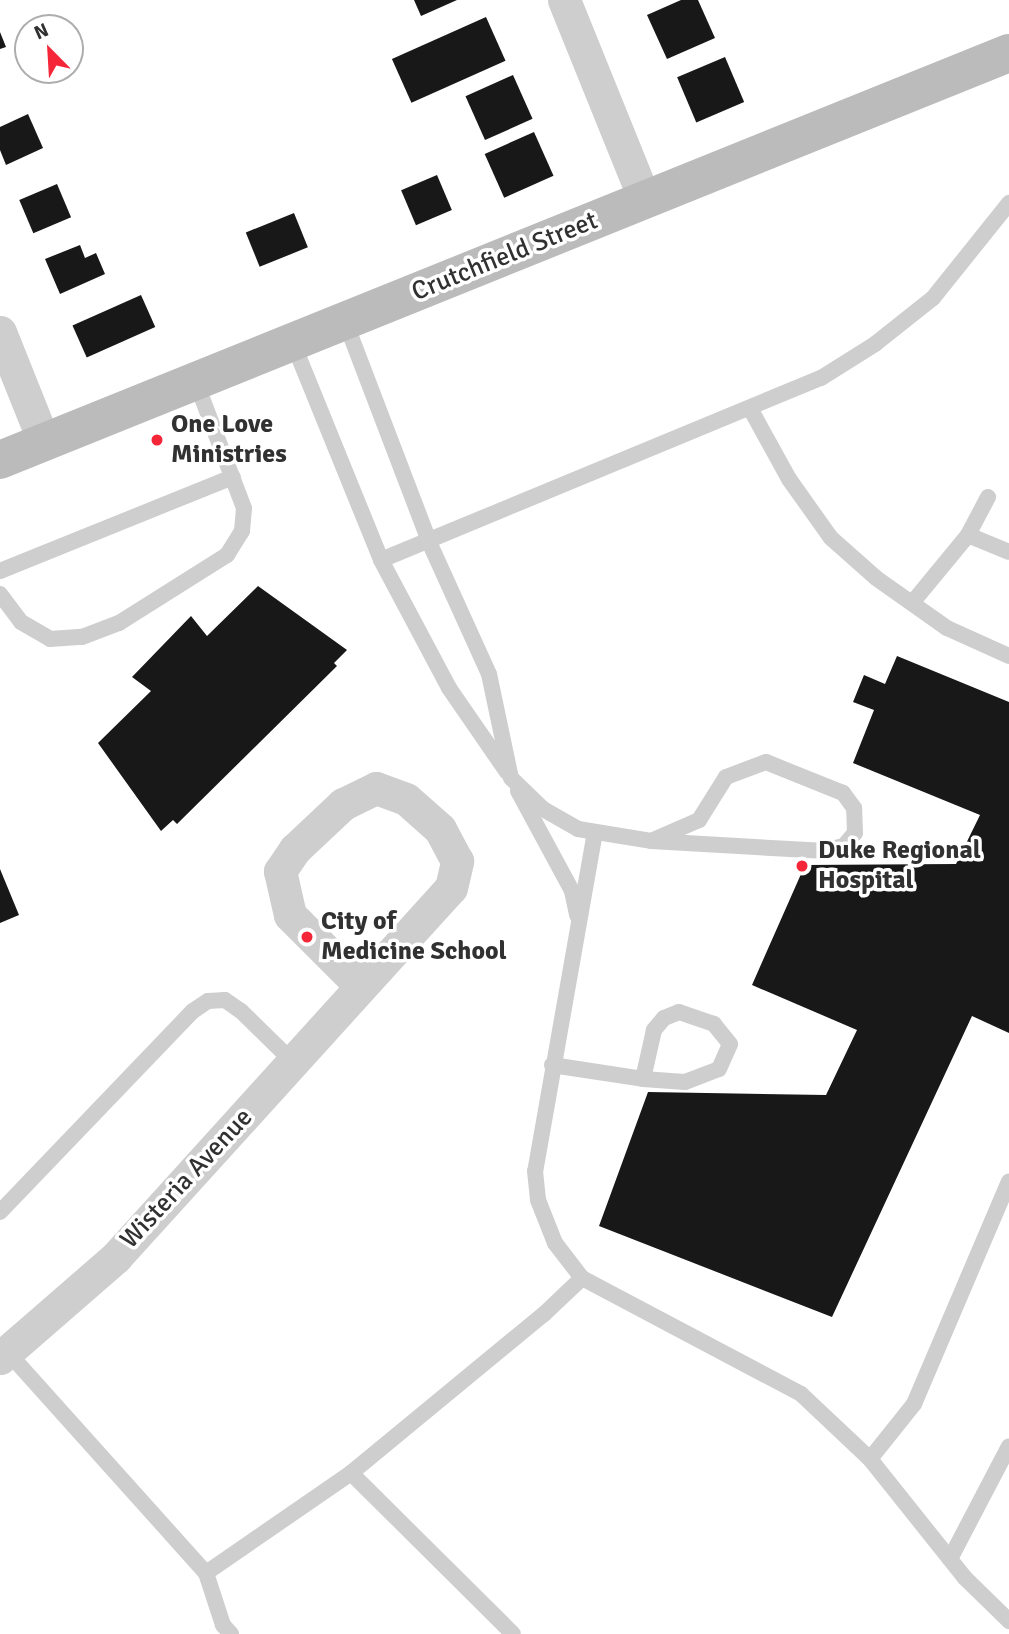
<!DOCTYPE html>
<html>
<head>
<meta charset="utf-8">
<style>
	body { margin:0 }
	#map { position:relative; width:1009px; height:1634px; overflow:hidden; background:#fff; font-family:Signika,sans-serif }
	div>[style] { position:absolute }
	.building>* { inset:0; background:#181818; transform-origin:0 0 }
	.lane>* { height:16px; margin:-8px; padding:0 8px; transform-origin:8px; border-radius:8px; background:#cecece }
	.street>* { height:33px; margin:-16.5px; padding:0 16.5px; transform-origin:16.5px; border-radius:16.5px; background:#cecece }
	.secondary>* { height:38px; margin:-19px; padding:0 19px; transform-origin:19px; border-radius:19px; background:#bbb }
	.dots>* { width:19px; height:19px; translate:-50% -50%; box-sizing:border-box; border:4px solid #fff; border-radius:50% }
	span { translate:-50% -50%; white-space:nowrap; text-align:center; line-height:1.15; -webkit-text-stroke:7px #fff; paint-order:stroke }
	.street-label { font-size:26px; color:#313131 }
	.poi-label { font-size:26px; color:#313131; font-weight:700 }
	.left { translate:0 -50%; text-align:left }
	.north { position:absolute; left:14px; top:14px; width:70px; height:70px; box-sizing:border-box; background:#fff; border:2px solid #adadad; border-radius:50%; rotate:336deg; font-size:19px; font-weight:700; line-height:28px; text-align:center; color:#313131 }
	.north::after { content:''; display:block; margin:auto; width:24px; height:32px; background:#f52638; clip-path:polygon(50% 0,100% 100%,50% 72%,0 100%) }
</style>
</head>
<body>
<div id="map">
	<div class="building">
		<div style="clip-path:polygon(414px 0,457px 0,421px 16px)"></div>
		<div style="clip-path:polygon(681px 0,698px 0,715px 38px,667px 59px,647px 15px)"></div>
		<div style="left:486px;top:17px;width:48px;height:103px;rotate:66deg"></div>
		<div style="clip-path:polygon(0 32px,6px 47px,0 49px)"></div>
		<div style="left:725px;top:57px;width:49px;height:52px;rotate:67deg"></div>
		<div style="left:513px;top:75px;width:48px;height:52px;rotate:66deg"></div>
		<div style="clip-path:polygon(28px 114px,43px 148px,6px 165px,0 150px,0 127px)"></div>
		<div style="left:534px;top:132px;width:48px;height:54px;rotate:66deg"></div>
		<div style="left:437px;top:175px;width:38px;height:39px;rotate:67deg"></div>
		<div style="left:57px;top:184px;width:36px;height:41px;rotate:67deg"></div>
		<div style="left:294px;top:213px;width:37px;height:52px;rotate:68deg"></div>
		<div style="clip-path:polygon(80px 245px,85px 258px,96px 253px,105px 274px,60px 294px,45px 259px)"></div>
		<div style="left:141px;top:295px;width:35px;height:75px;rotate:66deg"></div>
		<div style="clip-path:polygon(258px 586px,347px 650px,334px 663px,337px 666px,177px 824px,173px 820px,161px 831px,98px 743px,151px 691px,132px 677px,191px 616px,207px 636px)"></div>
		<div style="clip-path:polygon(897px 656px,1009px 702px,1009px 1033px,972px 1016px,832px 1317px,599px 1226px,648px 1092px,826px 1095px,857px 1030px,752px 985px,805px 865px,956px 864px,980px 815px,853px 763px,874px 710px,853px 702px,864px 675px,885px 684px)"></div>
		<div style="clip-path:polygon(0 869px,19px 915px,0 923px)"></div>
	</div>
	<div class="lane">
		<div style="left:345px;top:321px;width:239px;rotate:69.1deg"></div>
		<div style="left:430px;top:544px;width:143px;rotate:65.6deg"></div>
		<div style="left:489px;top:674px;width:106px;rotate:78.1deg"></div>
		<div style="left:511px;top:778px;width:45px;rotate:44.1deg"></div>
		<div style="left:543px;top:809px;width:40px;rotate:29.7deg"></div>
		<div style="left:578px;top:829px;width:74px;rotate:9.3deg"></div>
		<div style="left:651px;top:841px;width:171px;rotate:3.3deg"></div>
		<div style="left:822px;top:851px;width:23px;rotate:-13deg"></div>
		<div style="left:844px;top:846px;width:17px;rotate:-50deg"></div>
		<div style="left:855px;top:833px;width:25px;rotate:-92deg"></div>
		<div style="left:854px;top:808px;width:19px;rotate:-126deg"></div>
		<div style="left:843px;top:793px;width:83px;rotate:-158.1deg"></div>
		<div style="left:766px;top:762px;width:43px;rotate:159.4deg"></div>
		<div style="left:726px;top:777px;width:51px;rotate:122.1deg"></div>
		<div style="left:699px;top:820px;width:52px;rotate:156.4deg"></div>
		<div style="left:293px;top:343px;width:234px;rotate:67.9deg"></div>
		<div style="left:381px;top:560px;width:145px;rotate:62deg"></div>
		<div style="left:449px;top:688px;width:102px;rotate:55.4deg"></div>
		<div style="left:751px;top:410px;width:79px;rotate:61.2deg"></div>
		<div style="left:789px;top:479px;width:72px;rotate:54.6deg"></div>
		<div style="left:831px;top:538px;width:60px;rotate:41.6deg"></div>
		<div style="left:876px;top:578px;width:87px;rotate:35.2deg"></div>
		<div style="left:947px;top:628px;width:68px;rotate:24.3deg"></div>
		<div style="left:968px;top:535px;width:44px;rotate:22.5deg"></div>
		<div style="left:381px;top:560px;width:476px;rotate:-22.5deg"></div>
		<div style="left:821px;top:378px;width:64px;rotate:-32.2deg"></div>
		<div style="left:875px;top:344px;width:74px;rotate:-38.4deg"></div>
		<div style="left:933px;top:298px;width:122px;rotate:-51.3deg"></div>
		<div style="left:0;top:571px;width:251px;rotate:-22deg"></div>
		<div style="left:0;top:594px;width:35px;rotate:53deg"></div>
		<div style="left:21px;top:622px;width:34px;rotate:30deg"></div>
		<div style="left:50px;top:639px;width:32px;rotate:-4deg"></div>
		<div style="left:82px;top:637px;width:40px;rotate:-21deg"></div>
		<div style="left:119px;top:623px;width:128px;rotate:-32.2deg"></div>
		<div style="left:227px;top:555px;width:28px;rotate:-58deg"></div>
		<div style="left:242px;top:531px;width:23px;rotate:-85deg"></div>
		<div style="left:244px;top:508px;width:135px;rotate:-110.9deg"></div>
		<div style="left:912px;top:603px;width:88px;rotate:-50.5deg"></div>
		<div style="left:968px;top:535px;width:43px;rotate:-62.2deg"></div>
		<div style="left:518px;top:791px;width:114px;rotate:61.6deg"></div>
		<div style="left:572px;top:891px;width:25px;rotate:78deg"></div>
		<div style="left:595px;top:832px;width:344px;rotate:100deg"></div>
		<div style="left:535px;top:1171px;width:29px;rotate:84deg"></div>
		<div style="left:538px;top:1200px;width:46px;rotate:68.4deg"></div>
		<div style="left:555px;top:1243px;width:44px;rotate:52.4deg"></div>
		<div style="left:582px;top:1278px;width:248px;rotate:27.9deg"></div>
		<div style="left:801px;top:1394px;width:95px;rotate:43.3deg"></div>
		<div style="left:870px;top:1459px;width:152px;rotate:51.4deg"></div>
		<div style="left:965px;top:1578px;width:62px;rotate:44.3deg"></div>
		<div style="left:552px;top:1065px;width:92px;rotate:8.7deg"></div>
		<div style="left:643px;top:1079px;width:42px;rotate:4.1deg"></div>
		<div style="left:685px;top:1082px;width:36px;rotate:-21deg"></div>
		<div style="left:719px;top:1069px;width:27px;rotate:-66deg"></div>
		<div style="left:730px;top:1044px;width:26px;rotate:-129deg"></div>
		<div style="left:714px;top:1024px;width:37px;rotate:-161deg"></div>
		<div style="left:679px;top:1012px;width:16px;rotate:158deg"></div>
		<div style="left:664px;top:1018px;width:16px;rotate:130deg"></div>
		<div style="left:654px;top:1030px;width:50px;rotate:102.7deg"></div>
		<div style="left:0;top:1212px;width:279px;rotate:-46.2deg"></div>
		<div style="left:193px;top:1011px;width:18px;rotate:-34deg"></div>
		<div style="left:208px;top:1001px;width:17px;rotate:-3deg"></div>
		<div style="left:225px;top:1000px;width:19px;rotate:35deg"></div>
		<div style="left:241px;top:1011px;width:71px;rotate:44.4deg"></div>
		<div style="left:5px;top:1349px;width:301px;rotate:48.1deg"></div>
		<div style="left:206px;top:1573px;width:176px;rotate:-34.6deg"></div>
		<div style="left:351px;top:1473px;width:228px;rotate:44.8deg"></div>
		<div style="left:870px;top:1459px;width:70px;rotate:-51.3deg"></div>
		<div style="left:914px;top:1404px;width:242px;rotate:-66.9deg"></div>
		<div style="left:351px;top:1473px;width:249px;rotate:-39.5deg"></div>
		<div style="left:543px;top:1315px;width:54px;rotate:-43.5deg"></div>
		<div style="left:950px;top:1559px;width:127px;rotate:-62.4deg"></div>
		<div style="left:206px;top:1573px;width:55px;rotate:71.9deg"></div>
		<div style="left:223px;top:1625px;width:12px;rotate:48deg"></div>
	</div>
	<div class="street">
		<div style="left:564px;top:0;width:216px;rotate:68deg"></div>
		<div style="left:0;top:332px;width:118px;rotate:68.2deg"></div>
		<div style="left:0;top:1358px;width:154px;rotate:-41deg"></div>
		<div style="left:116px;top:1257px;width:498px;rotate:-47.8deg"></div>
		<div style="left:451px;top:888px;width:28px;rotate:-77deg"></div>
		<div style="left:457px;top:861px;width:36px;rotate:-118deg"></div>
		<div style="left:440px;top:829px;width:45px;rotate:-138.6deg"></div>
		<div style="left:406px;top:799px;width:32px;rotate:-160deg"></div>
		<div style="left:376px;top:788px;width:37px;rotate:154deg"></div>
		<div style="left:343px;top:804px;width:66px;rotate:136.8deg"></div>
		<div style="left:295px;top:849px;width:27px;rotate:124deg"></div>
		<div style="left:280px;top:871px;width:45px;rotate:77.2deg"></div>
		<div style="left:290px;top:915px;width:99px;rotate:45deg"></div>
	</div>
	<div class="secondary">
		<div style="left:0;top:460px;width:1088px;rotate:-21.97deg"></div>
	</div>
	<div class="dots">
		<div style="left:157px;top:440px;background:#f52638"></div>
		<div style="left:802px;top:866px;background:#f52638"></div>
		<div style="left:307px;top:937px;background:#f52638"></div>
	</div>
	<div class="street-label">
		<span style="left:505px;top:257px;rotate:-22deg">Crutchfield Street</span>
		<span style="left:187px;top:1179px;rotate:-47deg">Wisteria Avenue</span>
	</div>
	<div class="poi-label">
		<span class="left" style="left:171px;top:440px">One Love<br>Ministries</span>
		<span class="left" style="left:818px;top:866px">Duke Regional<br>Hospital</span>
		<span class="left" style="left:321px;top:937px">City of<br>Medicine School</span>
	</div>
	<div class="north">N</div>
</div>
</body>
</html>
